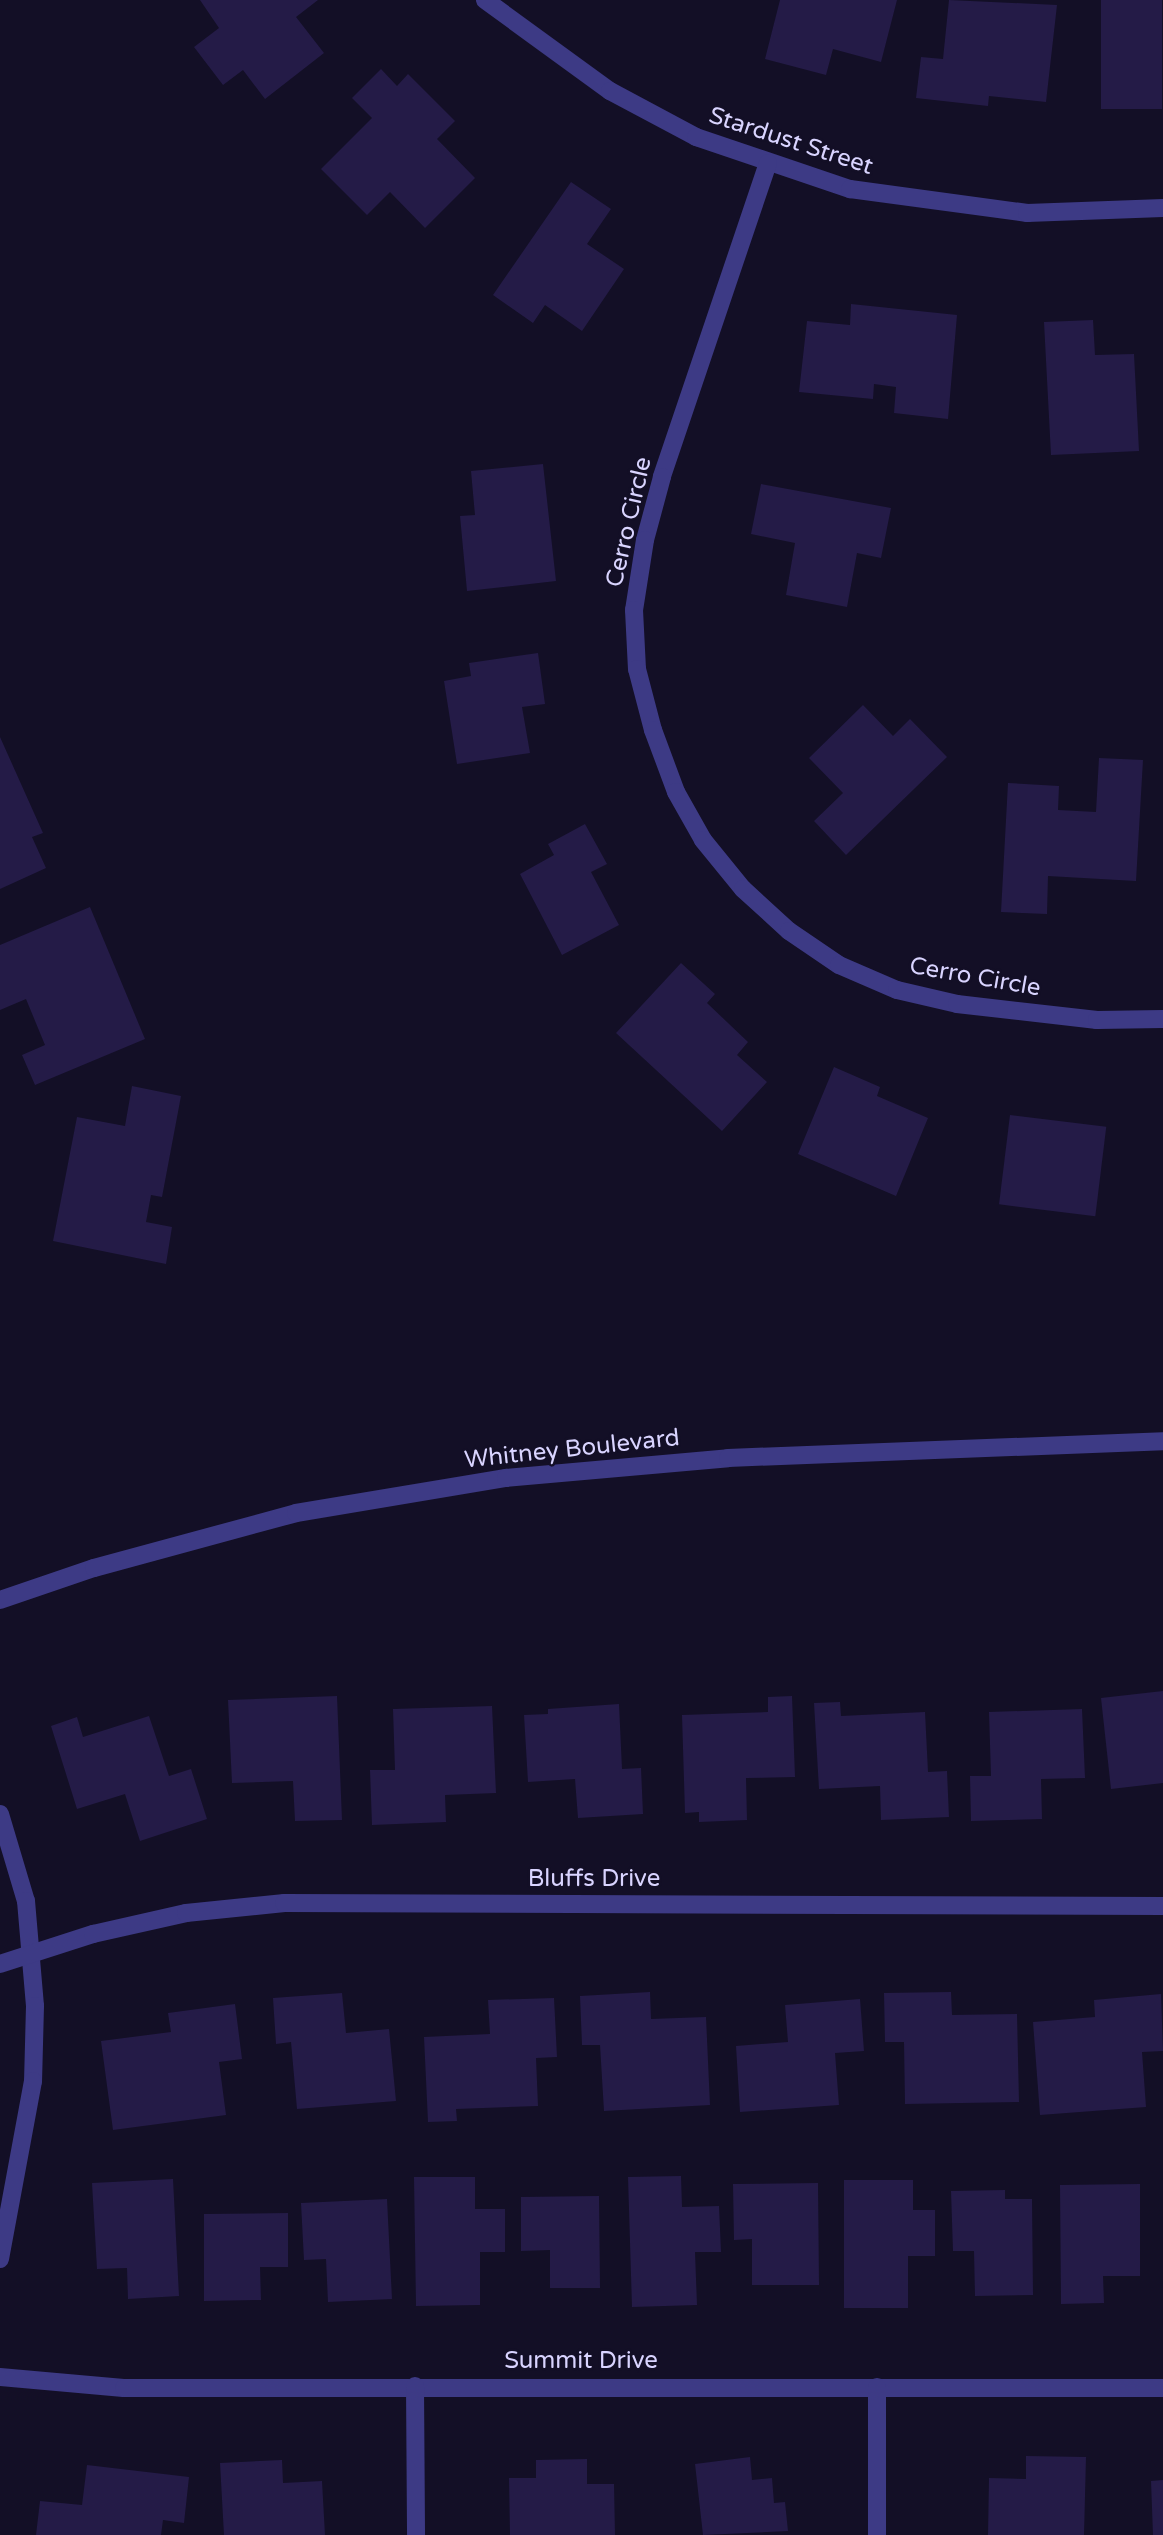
<!DOCTYPE html>
<html>
<head>
<meta charset="utf-8">
<style>
	body { margin:0 }
	#map { position:relative; width:1163px; height:2535px; overflow:hidden; background:#130f26; font-family:"Varela Round",sans-serif }
	div>[style] { position:absolute }
	.building>* { inset:0; background:#241b47; transform-origin:0 0 }
	.minor>* { height:18px; margin:-9px; padding:0 9px; transform-origin:9px; border-radius:9px; background:#3d3a85 }
	span { translate:-50% -50%; white-space:nowrap; text-align:center; line-height:1.15; -webkit-text-stroke:5px #130f26; paint-order:stroke }
	.street-label { font-size:24px; color:#d9d4ff }
</style>
</head>
<body>
<div id="map">
	<div class="building">
		<div style="clip-path:polygon(200px 0,318px 0,296px 17px,324px 53px,265px 99px,243px 70px,223px 85px,194px 47px,219px 28px)"></div>
		<div style="clip-path:polygon(780px 0,897px 0,881px 62px,833px 49px,826px 75px,765px 59px)"></div>
		<div style="clip-path:polygon(949px 0,1057px 5px,1046px 102px,989px 96px,988px 106px,916px 98px,921px 57px,943px 59px)"></div>
		<div style="left:1101px;top:0;width:61px;height:109px"></div>
		<div style="clip-path:polygon(381px 69px,397px 86px,408px 74px,455px 121px,437px 139px,475px 178px,425px 228px,390px 192px,367px 215px,321px 169px,372px 118px,352px 98px)"></div>
		<div style="clip-path:polygon(571px 182px,611px 209px,587px 244px,624px 269px,582px 331px,545px 305px,533px 323px,493px 295px)"></div>
		<div style="clip-path:polygon(851px 304px,957px 315px,948px 419px,894px 413px,896px 387px,874px 384px,873px 399px,799px 392px,807px 321px,850px 325px)"></div>
		<div style="clip-path:polygon(1093px 320px,1095px 355px,1134px 354px,1139px 451px,1051px 455px,1044px 322px)"></div>
		<div style="clip-path:polygon(543px 464px,556px 581px,467px 591px,460px 516px,475px 515px,471px 471px)"></div>
		<div style="clip-path:polygon(761px 484px,891px 508px,881px 558px,857px 553px,847px 607px,786px 595px,795px 543px,751px 534px)"></div>
		<div style="clip-path:polygon(538px 653px,545px 704px,522px 707px,530px 753px,457px 764px,444px 681px,471px 676px,469px 663px)"></div>
		<div style="clip-path:polygon(863px 705px,893px 736px,910px 719px,947px 757px,846px 855px,814px 821px,843px 793px,809px 758px)"></div>
		<div style="clip-path:polygon(0 737px,43px 833px,32px 837px,46px 868px,0 889px)"></div>
		<div style="clip-path:polygon(1099px 758px,1143px 760px,1136px 881px,1048px 876px,1047px 914px,1001px 912px,1008px 783px,1059px 786px,1058px 810px,1096px 812px)"></div>
		<div style="clip-path:polygon(585px 824px,607px 864px,591px 872px,619px 925px,562px 955px,520px 874px,554px 855px,548px 844px)"></div>
		<div style="clip-path:polygon(90px 907px,145px 1039px,35px 1085px,22px 1055px,45px 1045px,26px 999px,0 1010px,0 945px)"></div>
		<div style="clip-path:polygon(681px 963px,715px 994px,707px 1003px,748px 1042px,737px 1055px,767px 1082px,722px 1131px,616px 1033px)"></div>
		<div style="clip-path:polygon(834px 1067px,880px 1087px,877px 1096px,928px 1118px,896px 1196px,798px 1154px)"></div>
		<div style="clip-path:polygon(132px 1086px,181px 1096px,162px 1197px,151px 1195px,146px 1222px,172px 1227px,166px 1264px,53px 1241px,77px 1117px,125px 1126px)"></div>
		<div style="left:1010px;top:1115px;width:97px;height:90px;rotate:7deg"></div>
		<div style="clip-path:polygon(1163px 1691px,1163px 1783px,1111px 1789px,1101px 1698px)"></div>
		<div style="clip-path:polygon(337px 1696px,342px 1820px,295px 1821px,293px 1781px,232px 1783px,228px 1700px)"></div>
		<div style="clip-path:polygon(792px 1696px,795px 1777px,746px 1778px,747px 1820px,699px 1822px,699px 1812px,685px 1813px,682px 1715px,768px 1712px,768px 1697px)"></div>
		<div style="clip-path:polygon(840px 1702px,841px 1716px,925px 1712px,928px 1772px,947px 1771px,949px 1817px,881px 1820px,880px 1786px,819px 1789px,814px 1703px)"></div>
		<div style="clip-path:polygon(619px 1704px,622px 1769px,641px 1768px,643px 1814px,578px 1818px,575px 1779px,528px 1782px,524px 1715px,548px 1714px,548px 1709px)"></div>
		<div style="clip-path:polygon(492px 1706px,496px 1793px,445px 1795px,446px 1822px,372px 1825px,370px 1770px,395px 1770px,393px 1709px)"></div>
		<div style="clip-path:polygon(1082px 1709px,1085px 1778px,1041px 1779px,1042px 1819px,971px 1821px,970px 1776px,991px 1776px,989px 1712px)"></div>
		<div style="clip-path:polygon(149px 1716px,169px 1776px,191px 1769px,207px 1819px,140px 1841px,125px 1794px,77px 1809px,51px 1726px,77px 1717px,83px 1737px)"></div>
		<div style="clip-path:polygon(650px 1992px,651px 2019px,706px 2017px,710px 2105px,604px 2111px,600px 2045px,582px 2045px,580px 1996px)"></div>
		<div style="clip-path:polygon(951px 1992px,952px 2015px,1017px 2014px,1019px 2102px,905px 2104px,904px 2042px,885px 2042px,884px 1993px)"></div>
		<div style="clip-path:polygon(342px 1993px,346px 2033px,389px 2029px,396px 2101px,297px 2109px,291px 2042px,276px 2044px,273px 1998px)"></div>
		<div style="clip-path:polygon(1161px 1994px,1163px 2051px,1142px 2052px,1146px 2107px,1040px 2115px,1033px 2022px,1095px 2017px,1094px 2000px)"></div>
		<div style="clip-path:polygon(554px 1998px,557px 2057px,536px 2058px,538px 2106px,456px 2109px,457px 2121px,428px 2122px,424px 2037px,490px 2034px,488px 2000px)"></div>
		<div style="clip-path:polygon(860px 1999px,864px 2051px,835px 2053px,839px 2105px,740px 2112px,736px 2046px,788px 2042px,785px 2005px)"></div>
		<div style="clip-path:polygon(235px 2004px,242px 2059px,219px 2062px,226px 2115px,113px 2130px,101px 2041px,171px 2032px,168px 2013px)"></div>
		<div style="clip-path:polygon(681px 2176px,682px 2207px,719px 2206px,721px 2252px,695px 2252px,697px 2305px,632px 2307px,628px 2177px)"></div>
		<div style="clip-path:polygon(414px 2177px,475px 2177px,475px 2209px,505px 2209px,505px 2252px,480px 2252px,480px 2305px,416px 2306px)"></div>
		<div style="clip-path:polygon(173px 2179px,179px 2296px,128px 2299px,127px 2268px,97px 2269px,92px 2183px)"></div>
		<div style="clip-path:polygon(844px 2180px,913px 2180px,913px 2210px,935px 2210px,935px 2256px,908px 2256px,908px 2308px,844px 2308px)"></div>
		<div style="clip-path:polygon(818px 2183px,819px 2285px,752px 2285px,752px 2239px,734px 2240px,733px 2184px)"></div>
		<div style="clip-path:polygon(1140px 2184px,1140px 2276px,1103px 2276px,1104px 2303px,1061px 2304px,1060px 2185px)"></div>
		<div style="clip-path:polygon(1005px 2190px,1005px 2199px,1032px 2199px,1033px 2295px,975px 2296px,974px 2251px,953px 2251px,951px 2191px)"></div>
		<div style="clip-path:polygon(599px 2196px,600px 2288px,550px 2288px,550px 2250px,521px 2251px,521px 2197px)"></div>
		<div style="clip-path:polygon(387px 2199px,392px 2299px,328px 2302px,326px 2259px,304px 2260px,301px 2203px)"></div>
		<div style="clip-path:polygon(288px 2213px,288px 2267px,260px 2267px,261px 2300px,204px 2301px,204px 2214px)"></div>
		<div style="clip-path:polygon(1026px 2456px,1086px 2457px,1084px 2535px,988px 2535px,989px 2478px,1026px 2479px)"></div>
		<div style="clip-path:polygon(750px 2457px,752px 2480px,772px 2478px,774px 2503px,785px 2502px,788px 2531px,703px 2535px,695px 2464px)"></div>
		<div style="clip-path:polygon(587px 2459px,587px 2484px,614px 2484px,615px 2535px,510px 2535px,509px 2478px,536px 2478px,536px 2460px)"></div>
		<div style="clip-path:polygon(282px 2460px,283px 2483px,322px 2481px,325px 2535px,224px 2535px,220px 2463px)"></div>
		<div style="clip-path:polygon(87px 2465px,189px 2477px,184px 2523px,163px 2520px,161px 2535px,36px 2535px,40px 2501px,82px 2505px)"></div>
		<div style="clip-path:polygon(1163px 2480px,1163px 2535px,1153px 2535px,1151px 2481px)"></div>
	</div>
	<div class="minor">
		<div style="left:485px;top:0;width:155px;rotate:36.1deg"></div>
		<div style="left:610px;top:91px;width:98px;rotate:28.1deg"></div>
		<div style="left:696px;top:137px;width:163px;rotate:18.7deg"></div>
		<div style="left:850px;top:189px;width:179px;rotate:7.7deg"></div>
		<div style="left:1027px;top:213px;width:136px;rotate:-2.1deg"></div>
		<div style="left:768px;top:163px;width:331px;rotate:108.7deg"></div>
		<div style="left:662px;top:477px;width:65px;rotate:105.1deg"></div>
		<div style="left:645px;top:540px;width:71px;rotate:98.9deg"></div>
		<div style="left:634px;top:610px;width:59px;rotate:87.1deg"></div>
		<div style="left:637px;top:669px;width:63px;rotate:75.3deg"></div>
		<div style="left:653px;top:730px;width:66px;rotate:69.6deg"></div>
		<div style="left:676px;top:792px;width:55px;rotate:60.6deg"></div>
		<div style="left:703px;top:840px;width:63px;rotate:50.8deg"></div>
		<div style="left:743px;top:889px;width:62px;rotate:42.4deg"></div>
		<div style="left:789px;top:931px;width:60px;rotate:34.2deg"></div>
		<div style="left:839px;top:965px;width:63px;rotate:23.3deg"></div>
		<div style="left:897px;top:990px;width:62px;rotate:13.1deg"></div>
		<div style="left:957px;top:1004px;width:141px;rotate:6.5deg"></div>
		<div style="left:1097px;top:1020px;width:66px;rotate:-0.9deg"></div>
		<div style="left:0;top:1600px;width:99px;rotate:-18.8deg"></div>
		<div style="left:94px;top:1568px;width:209px;rotate:-15.2deg"></div>
		<div style="left:296px;top:1513px;width:213px;rotate:-9.5deg"></div>
		<div style="left:506px;top:1478px;width:223px;rotate:-5.1deg"></div>
		<div style="left:728px;top:1458px;width:435px;rotate:-2.2deg"></div>
		<div style="left:0;top:1814px;width:91px;rotate:73.4deg"></div>
		<div style="left:26px;top:1901px;width:105px;rotate:85.1deg"></div>
		<div style="left:35px;top:2006px;width:75px;rotate:91.5deg"></div>
		<div style="left:33px;top:2081px;width:181px;rotate:100.5deg"></div>
		<div style="left:0;top:1964px;width:98px;rotate:-17.9deg"></div>
		<div style="left:93px;top:1934px;width:95px;rotate:-12.7deg"></div>
		<div style="left:186px;top:1913px;width:99px;rotate:-5.8deg"></div>
		<div style="left:284px;top:1903px;width:879px;rotate:0.2deg"></div>
		<div style="left:0;top:2377px;width:124px;rotate:5.1deg"></div>
		<div style="left:124px;top:2388px;width:1039px"></div>
		<div style="left:415px;top:2386px;width:149px;rotate:89.6deg"></div>
		<div style="left:877px;top:2387px;width:148px;rotate:90deg"></div>
	</div>
	<div class="street-label">
		<span style="left:791px;top:141px;rotate:18deg">Stardust Street</span>
		<span style="left:629px;top:522px;rotate:-77deg">Cerro Circle</span>
		<span style="left:975px;top:977px;rotate:10deg">Cerro Circle</span>
		<span style="left:572px;top:1449px;rotate:-6deg">Whitney Boulevard</span>
		<span style="left:594px;top:1879px">Bluffs Drive</span>
		<span style="left:581px;top:2361px">Summit Drive</span>
	</div>
</div>
</body>
</html>
